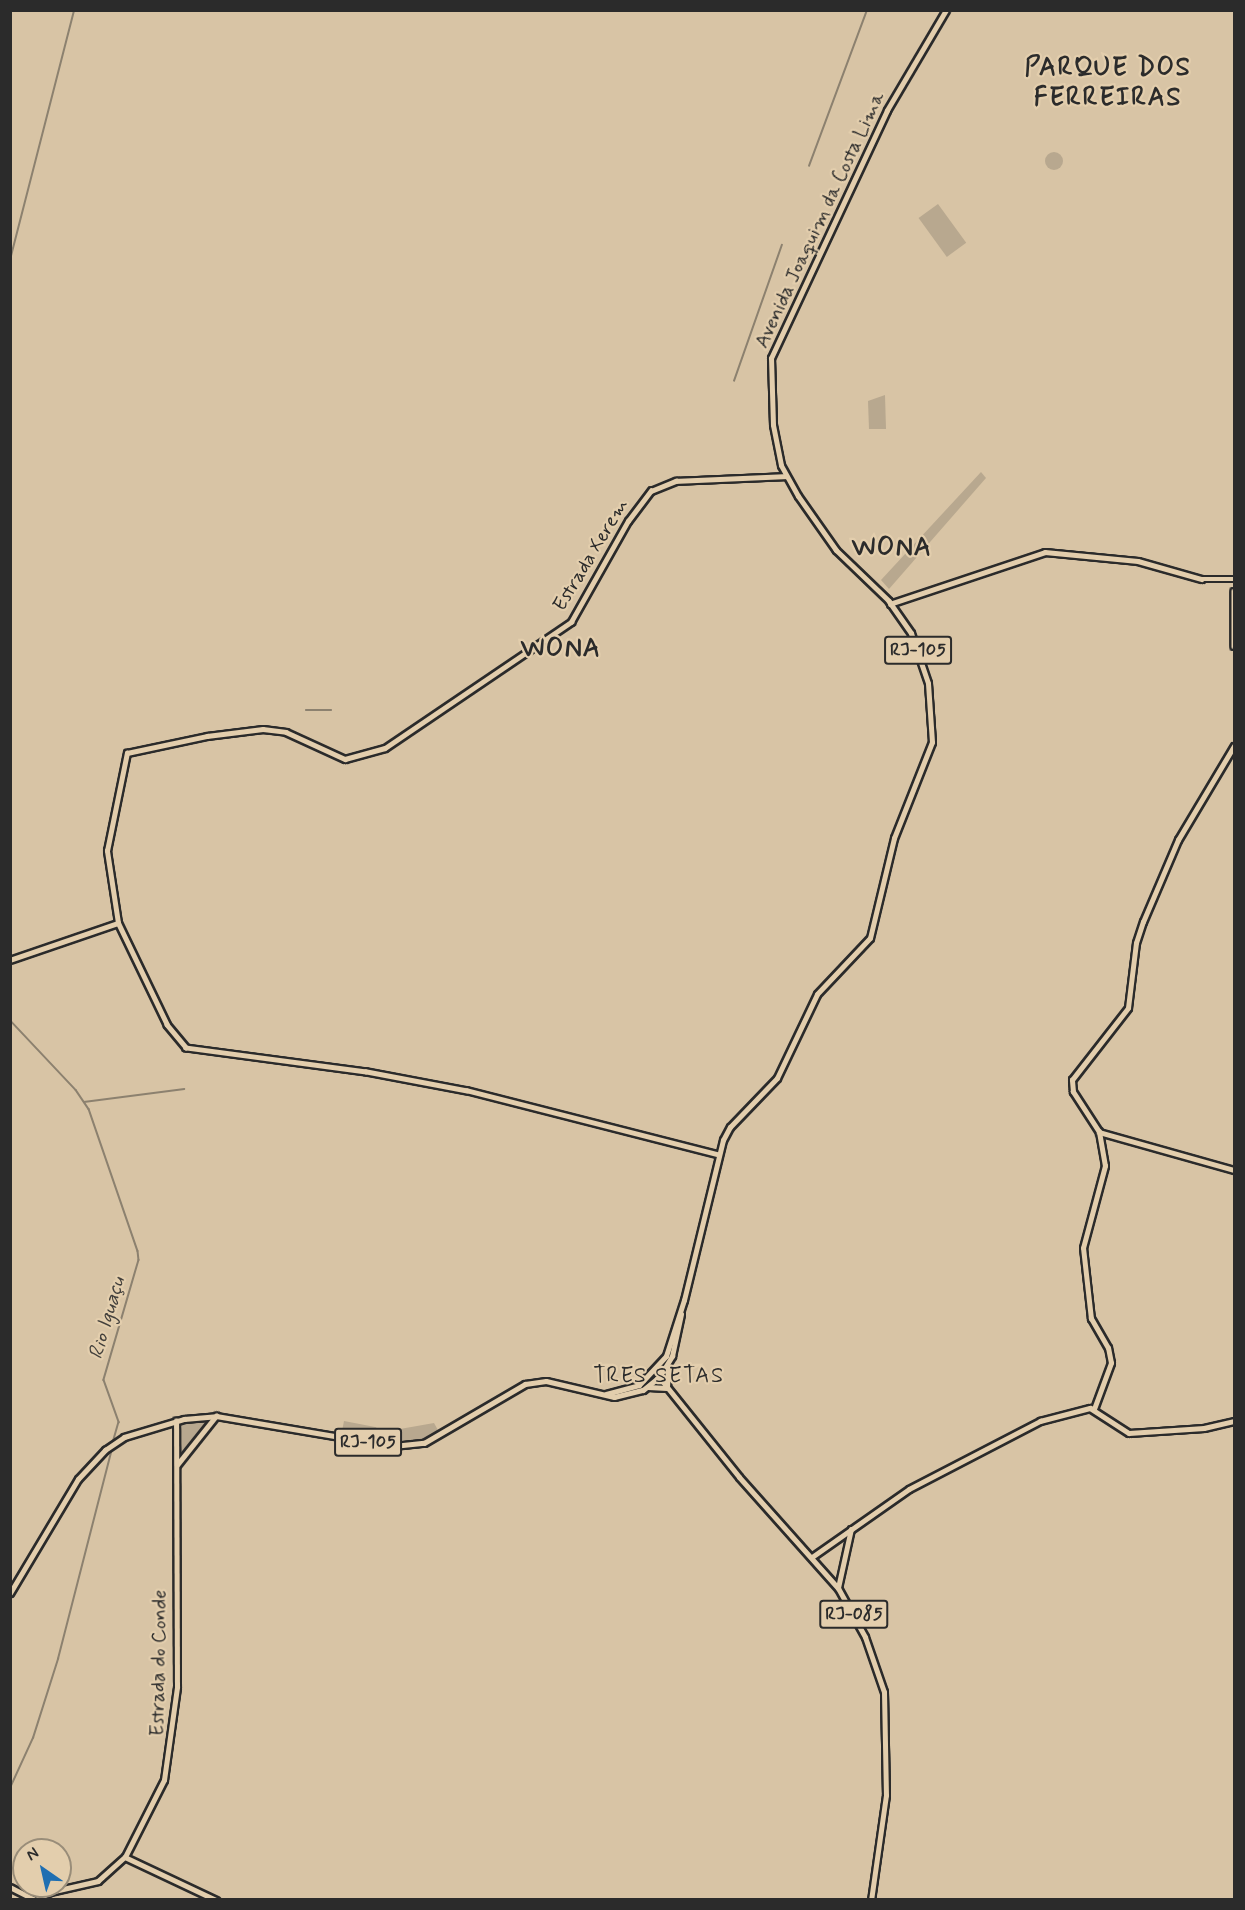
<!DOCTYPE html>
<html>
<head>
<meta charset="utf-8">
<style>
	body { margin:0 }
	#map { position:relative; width:1245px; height:1910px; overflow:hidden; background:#d8c4a5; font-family:Mynerve,sans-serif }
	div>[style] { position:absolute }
	.green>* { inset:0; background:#b8a88f; transform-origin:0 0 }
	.round { border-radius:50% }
	.stream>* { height:1.5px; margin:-0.75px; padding:0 0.75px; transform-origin:0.75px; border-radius:0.75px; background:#8c816f }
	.roads { filter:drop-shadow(2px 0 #2b2b2b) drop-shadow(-2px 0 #2b2b2b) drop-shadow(0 2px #2b2b2b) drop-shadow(0 -2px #2b2b2b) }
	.secondary>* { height:4.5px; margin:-2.25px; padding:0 2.25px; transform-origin:2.25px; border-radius:2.25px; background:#e3cead }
	.primary>* { height:5px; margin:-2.5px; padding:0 2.5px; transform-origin:2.5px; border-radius:2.5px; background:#e3cead }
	span { translate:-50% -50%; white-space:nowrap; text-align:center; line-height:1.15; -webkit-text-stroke:4.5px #e3cead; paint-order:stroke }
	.shield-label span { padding:2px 4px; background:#e3cead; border:2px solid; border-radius:4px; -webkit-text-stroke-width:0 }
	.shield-label { font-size:18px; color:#2b2b2b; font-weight:700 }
	.street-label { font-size:20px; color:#2b2b2b }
	.water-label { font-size:21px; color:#43403c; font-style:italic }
	.quarter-label { font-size:22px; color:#2b2b2b; letter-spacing:1.5px }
	.district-label { font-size:26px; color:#2b2b2b; font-weight:700; letter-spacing:1.5px }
	.frame { position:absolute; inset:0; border:12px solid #2b2b2b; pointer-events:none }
	.north { position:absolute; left:12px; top:1838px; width:60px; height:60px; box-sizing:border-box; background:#e3cead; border:2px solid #998d79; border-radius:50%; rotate:326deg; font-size:16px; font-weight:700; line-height:24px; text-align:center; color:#2b2b2b }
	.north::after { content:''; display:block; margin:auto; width:21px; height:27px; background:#1f6fb2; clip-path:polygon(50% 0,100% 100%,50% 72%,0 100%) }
</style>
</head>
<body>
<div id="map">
	<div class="green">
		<div class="round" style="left:1045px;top:152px;width:18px;height:18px"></div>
		<div style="left:938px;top:204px;width:48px;height:24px;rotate:54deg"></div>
		<div style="clip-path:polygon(885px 395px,886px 429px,869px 429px,868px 401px)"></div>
		<div style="clip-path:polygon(981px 472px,986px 478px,889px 589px,881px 580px)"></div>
		<div style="clip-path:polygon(205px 1420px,205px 1423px,180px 1454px,176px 1426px)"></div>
		<div style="left:344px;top:1421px;width:33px;height:10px;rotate:11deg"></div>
		<div style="clip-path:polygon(434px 1423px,439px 1432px,425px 1438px,404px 1442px,383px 1439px,383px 1432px)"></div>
	</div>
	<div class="stream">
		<div style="left:809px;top:166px;width:166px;rotate:-69.6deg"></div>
		<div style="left:10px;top:260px;width:258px;rotate:-75.6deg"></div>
		<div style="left:734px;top:381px;width:144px;rotate:-70.6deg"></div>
		<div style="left:306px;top:710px;width:25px"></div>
		<div style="left:10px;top:1020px;width:96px;rotate:46.7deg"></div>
		<div style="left:76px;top:1090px;width:23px;rotate:56deg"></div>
		<div style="left:89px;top:1109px;width:150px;rotate:71deg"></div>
		<div style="left:138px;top:1251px;width:9px;rotate:84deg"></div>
		<div style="left:139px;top:1260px;width:125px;rotate:106.3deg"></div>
		<div style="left:104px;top:1380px;width:45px;rotate:70.3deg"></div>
		<div style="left:119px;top:1422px;width:19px;rotate:106deg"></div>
		<div style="left:84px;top:1102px;width:101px;rotate:-7.4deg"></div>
		<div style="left:10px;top:1788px;width:55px;rotate:-65.3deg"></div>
		<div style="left:33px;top:1738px;width:83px;rotate:-72.4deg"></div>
		<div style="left:58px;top:1659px;width:218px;rotate:-75.6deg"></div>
	</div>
	<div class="roads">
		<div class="secondary">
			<div style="left:1234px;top:591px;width:55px;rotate:90deg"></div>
			<div style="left:890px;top:604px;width:163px;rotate:-18.5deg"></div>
			<div style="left:1045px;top:552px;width:93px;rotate:5.5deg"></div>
			<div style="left:1138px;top:561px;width:66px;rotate:15.9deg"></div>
			<div style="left:1201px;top:579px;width:33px"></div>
			<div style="left:10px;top:960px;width:114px;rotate:-18.9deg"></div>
			<div style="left:1099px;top:1132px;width:140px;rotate:15.7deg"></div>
			<div style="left:719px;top:1155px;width:260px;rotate:-165.7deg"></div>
			<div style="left:467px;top:1091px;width:103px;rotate:-169.3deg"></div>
			<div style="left:366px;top:1072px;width:182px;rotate:-172.4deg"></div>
			<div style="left:186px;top:1048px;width:30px;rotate:-130deg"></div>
			<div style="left:167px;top:1025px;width:113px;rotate:-115.7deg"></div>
			<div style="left:118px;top:923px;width:73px;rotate:-98.7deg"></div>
			<div style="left:107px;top:851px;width:100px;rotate:-78.5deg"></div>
			<div style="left:127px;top:753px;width:82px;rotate:-12deg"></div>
			<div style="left:207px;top:736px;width:56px;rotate:-7.1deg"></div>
			<div style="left:263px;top:729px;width:23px;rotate:7deg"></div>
			<div style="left:286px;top:732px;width:65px;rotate:24.6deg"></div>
			<div style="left:345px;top:759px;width:41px;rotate:-15.4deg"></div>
			<div style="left:385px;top:748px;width:225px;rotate:-34.1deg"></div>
			<div style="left:571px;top:622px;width:116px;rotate:-60.6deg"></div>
			<div style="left:628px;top:521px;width:38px;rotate:-53deg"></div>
			<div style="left:651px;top:491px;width:27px;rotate:-22deg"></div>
			<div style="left:676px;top:481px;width:110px;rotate:-2.6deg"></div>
			<div style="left:1094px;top:1409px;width:49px;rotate:-69.7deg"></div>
			<div style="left:1111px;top:1363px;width:15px;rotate:-101deg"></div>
			<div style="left:1108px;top:1348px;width:34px;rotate:-120deg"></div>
			<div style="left:1091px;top:1319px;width:71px;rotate:-96.4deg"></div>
			<div style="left:1083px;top:1248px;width:85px;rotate:-75deg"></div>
			<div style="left:1105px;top:1166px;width:35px;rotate:-100deg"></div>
			<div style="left:1099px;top:1132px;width:48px;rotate:-123deg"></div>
			<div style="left:1073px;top:1092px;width:12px;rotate:-95deg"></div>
			<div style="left:1072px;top:1080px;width:91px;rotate:-52.1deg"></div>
			<div style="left:1128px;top:1008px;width:65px;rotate:-83deg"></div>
			<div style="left:1136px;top:943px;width:22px;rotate:-72deg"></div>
			<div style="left:1143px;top:922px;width:89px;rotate:-66.9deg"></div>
			<div style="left:1178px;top:840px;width:109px;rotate:-59.2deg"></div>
			<div style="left:177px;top:1465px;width:63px;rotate:-51.5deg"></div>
			<div style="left:812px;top:1557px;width:118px;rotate:-35deg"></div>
			<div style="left:909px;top:1489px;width:148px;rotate:-27.4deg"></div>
			<div style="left:1040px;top:1421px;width:52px;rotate:-14.6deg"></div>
			<div style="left:1090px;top:1408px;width:46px;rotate:32.7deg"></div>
			<div style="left:1129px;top:1433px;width:75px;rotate:-3.8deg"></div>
			<div style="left:1204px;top:1428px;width:31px;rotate:-13deg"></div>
			<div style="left:838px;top:1588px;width:60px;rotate:-77.6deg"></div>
			<div style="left:125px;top:1857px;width:101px;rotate:25.3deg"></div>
			<div style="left:10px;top:1887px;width:29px;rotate:27deg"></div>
			<div style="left:36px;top:1900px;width:16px;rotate:-30deg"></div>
			<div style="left:50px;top:1892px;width:49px;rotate:-12.9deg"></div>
			<div style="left:98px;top:1881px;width:36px;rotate:-42deg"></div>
			<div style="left:125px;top:1857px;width:86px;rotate:-63.1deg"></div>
			<div style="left:164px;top:1780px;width:94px;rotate:-82deg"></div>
			<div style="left:177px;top:1687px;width:266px;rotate:-90.2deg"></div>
		</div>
		<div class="primary">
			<div style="left:659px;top:1377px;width:128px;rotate:51.3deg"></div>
			<div style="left:739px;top:1477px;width:149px;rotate:48.3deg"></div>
			<div style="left:838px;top:1588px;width:56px;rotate:61.1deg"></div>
			<div style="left:865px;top:1637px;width:58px;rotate:70.9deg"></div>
			<div style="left:884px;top:1692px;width:103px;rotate:88.9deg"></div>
			<div style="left:886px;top:1795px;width:106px;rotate:98.1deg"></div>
			<div style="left:648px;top:1387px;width:19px;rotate:3deg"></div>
			<div style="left:667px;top:1387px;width:21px;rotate:-87deg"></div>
			<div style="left:606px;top:1394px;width:34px;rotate:-15deg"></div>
			<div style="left:639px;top:1385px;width:40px;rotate:-47deg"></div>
			<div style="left:666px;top:1356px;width:59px;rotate:-72.2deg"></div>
			<div style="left:684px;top:1300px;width:165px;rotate:-76.3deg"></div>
			<div style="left:723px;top:1140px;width:15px;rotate:-62deg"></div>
			<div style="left:730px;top:1127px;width:68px;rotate:-46.2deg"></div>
			<div style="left:777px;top:1078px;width:93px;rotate:-64.5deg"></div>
			<div style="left:817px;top:994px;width:77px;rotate:-46.6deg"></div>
			<div style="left:870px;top:938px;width:103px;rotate:-76.5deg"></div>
			<div style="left:894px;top:838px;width:103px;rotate:-68.4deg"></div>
			<div style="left:932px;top:742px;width:59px;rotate:-93.9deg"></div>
			<div style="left:928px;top:683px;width:53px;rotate:-108.8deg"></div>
			<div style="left:911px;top:633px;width:39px;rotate:-125deg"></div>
			<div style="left:889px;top:601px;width:74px;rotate:-136.1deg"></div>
			<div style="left:836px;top:550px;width:66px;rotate:-125.1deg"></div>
			<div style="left:798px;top:496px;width:35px;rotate:-119deg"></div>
			<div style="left:781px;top:465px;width:41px;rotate:-101.3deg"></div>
			<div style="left:773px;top:425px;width:67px;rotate:-91.7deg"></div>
			<div style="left:771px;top:358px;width:274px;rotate:-64.9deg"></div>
			<div style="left:887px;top:110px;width:116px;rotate:-59.5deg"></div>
			<div style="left:10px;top:1593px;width:133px;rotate:-59.2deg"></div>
			<div style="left:78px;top:1479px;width:40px;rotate:-47deg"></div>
			<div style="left:105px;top:1450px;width:23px;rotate:-34deg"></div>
			<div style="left:124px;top:1437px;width:63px;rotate:-16.7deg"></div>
			<div style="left:184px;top:1419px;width:32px;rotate:-5deg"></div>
			<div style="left:216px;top:1416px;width:180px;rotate:9.6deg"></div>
			<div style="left:393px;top:1446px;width:31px;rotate:-6deg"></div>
			<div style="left:424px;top:1443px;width:117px;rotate:-30.3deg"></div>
			<div style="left:525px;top:1384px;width:21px;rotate:-8deg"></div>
			<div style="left:546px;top:1381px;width:70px;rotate:13.2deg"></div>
			<div style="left:614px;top:1397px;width:30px;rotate:-14deg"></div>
			<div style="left:643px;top:1390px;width:21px;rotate:-39deg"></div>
			<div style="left:659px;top:1377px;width:25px;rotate:-58deg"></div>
			<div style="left:672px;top:1356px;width:43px;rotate:-77.9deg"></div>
		</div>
	</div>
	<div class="shield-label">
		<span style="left:918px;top:650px">RJ-105</span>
		<span style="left:368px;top:1442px">RJ-105</span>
		<span style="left:854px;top:1614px">RJ-085</span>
	</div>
	<div class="street-label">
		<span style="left:820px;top:220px;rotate:-65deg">Avenida Joaquim da Costa Lima</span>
		<span style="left:591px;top:555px;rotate:-59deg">Estrada Xerem</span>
		<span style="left:159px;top:1663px;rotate:-89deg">Estrada do Conde</span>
	</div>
	<div class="water-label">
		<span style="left:107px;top:1318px;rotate:-74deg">Rio Iguaçu</span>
	</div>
	<div class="quarter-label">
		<span style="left:659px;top:1377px">TRES SETAS</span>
	</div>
	<div class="district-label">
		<span style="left:1108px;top:84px">PARQUE DOS<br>FERREIRAS</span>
		<span style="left:892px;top:549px">WONA</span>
		<span style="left:561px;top:650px">WONA</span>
	</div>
	<div class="frame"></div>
	<div class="north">N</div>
</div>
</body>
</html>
